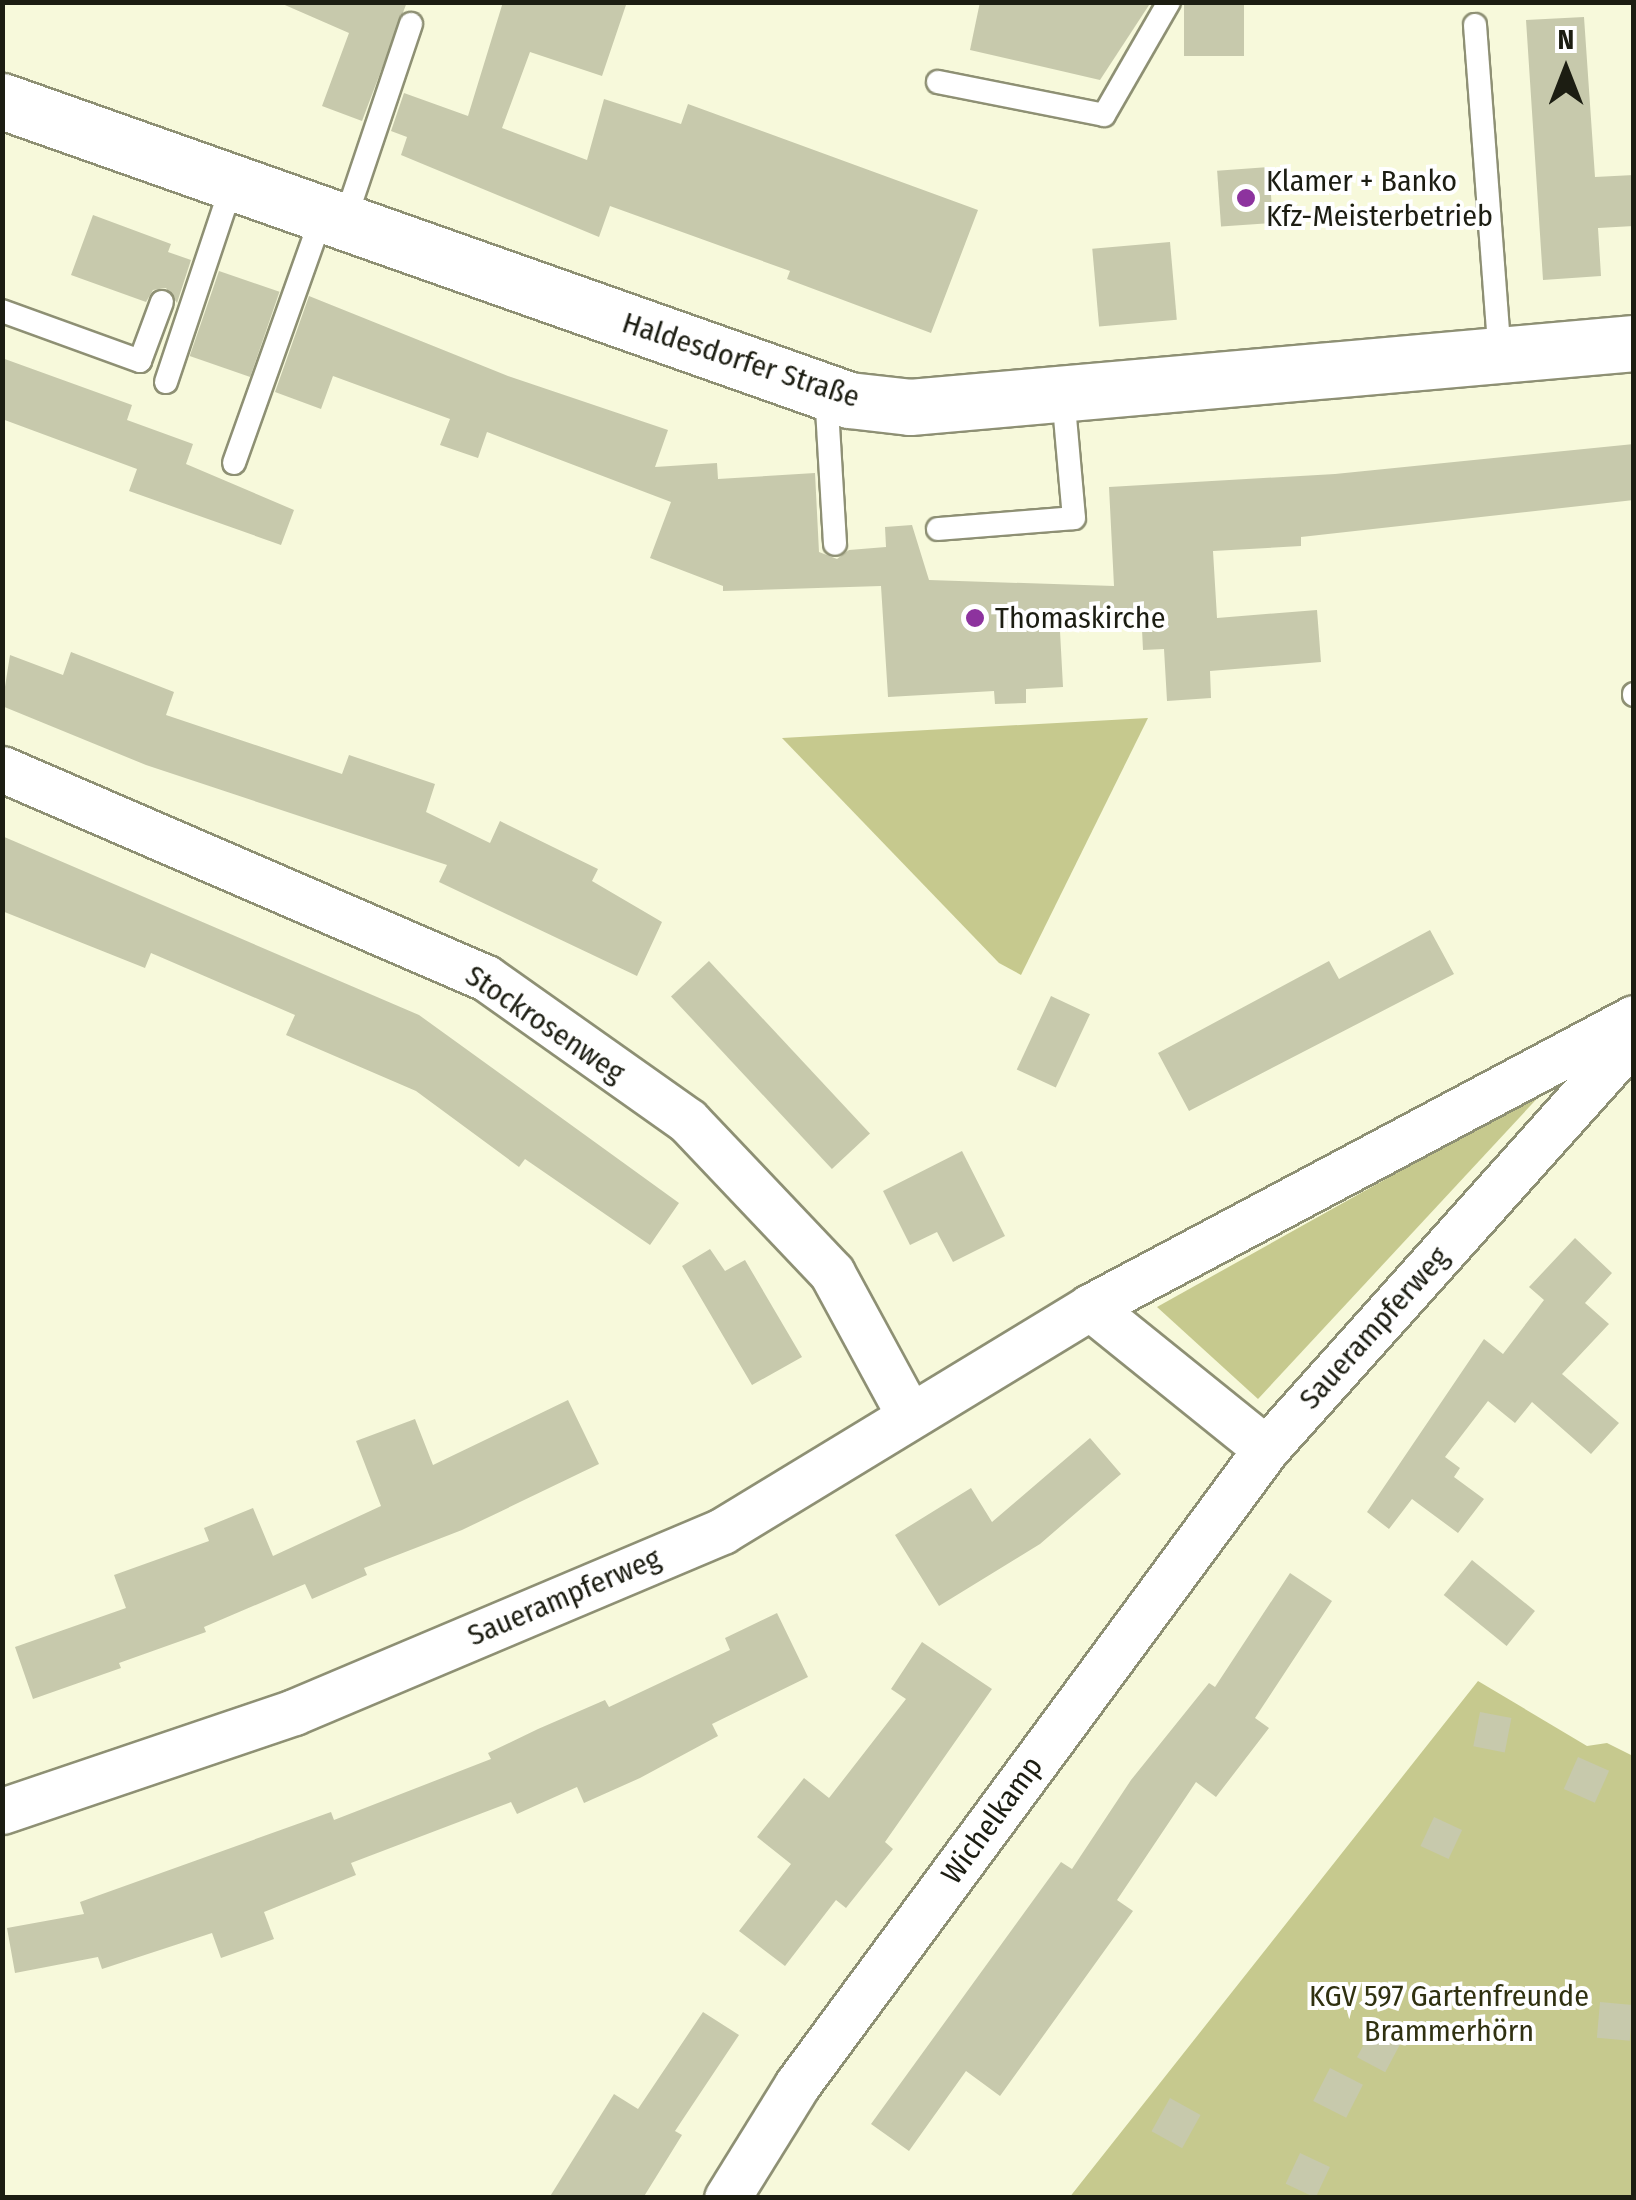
<!DOCTYPE html>
<html>
<head>
<meta charset="utf-8">
<style>
	body { margin:0 }
	#map { position:relative; width:1636px; height:2200px; overflow:hidden; background:#f7f9db; font-family:"Fira Sans Condensed",sans-serif }
	div>[style] { position:absolute }
	.green>* { inset:0; background:#c6c98e }
	.building>* { inset:0; background:#c7c9ac; transform-origin:0 0 }
	.roads { filter:drop-shadow(2px 0 #8e9074) drop-shadow(-2px 0 #8e9074) drop-shadow(0 2px #8e9074) drop-shadow(0 -2px #8e9074) }
	.service>* { height:22px; margin:-11px; padding:0 11px; transform-origin:11px; border-radius:11px; background:#fff }
	.minor>* { height:45px; margin:-22.5px; padding:0 22.5px; transform-origin:22.5px; border-radius:22.5px; background:#fff }
	.tertiary>* { height:55px; margin:-27.5px; padding:0 27.5px; transform-origin:27.5px; border-radius:27.5px; background:#fff }
	.dots>* { width:28px; height:28px; translate:-50% -50%; box-sizing:border-box; border:5px solid #fff; border-radius:50% }
	span { translate:-50% -50%; white-space:nowrap; text-align:center; line-height:1.15; -webkit-text-stroke:8px #fff; paint-order:stroke }
	.poi-label { font-size:30px; color:#1c1d12 }
	.left { translate:0 -50%; text-align:left }
	.street-label { font-size:30px; color:#1c1d12 }
	.park-label { font-size:30px; color:#303110 }
	.frame { position:absolute; inset:0; border:5px solid #1c1d12; pointer-events:none }
	.north { position:absolute; left:1516px; top:20px; width:100px; height:100px; -webkit-text-stroke:8px #fff; paint-order:stroke; rotate:0deg; font-size:28px; font-weight:700; line-height:40px; text-align:center; color:#1c1d12 }
	.north::after { content:''; display:block; margin:auto; width:35px; height:45px; background:#1c1d12; clip-path:polygon(50% 0,100% 100%,50% 72%,0 100%) }
</style>
</head>
<body>
<div id="map">
	<div class="green">
		<div style="clip-path:polygon(1148px 718px,1021px 975px,999px 963px,782px 738px)"></div>
		<div style="clip-path:polygon(1545px 1090px,1258px 1399px,1157px 1307px)"></div>
		<div style="clip-path:polygon(1478px 1681px,1587px 1746px,1607px 1743px,1633px 1756px,1633px 2197px,1069px 2198px)"></div>
	</div>
	<div class="building">
		<div style="clip-path:polygon(278px 2px,407px 2px,362px 121px,322px 106px,349px 33px)"></div>
		<div style="clip-path:polygon(503px 2px,627px 2px,602px 76px,530px 52px,502px 128px,587px 160px,604px 99px,681px 124px,688px 104px,978px 210px,931px 333px,787px 279px,790px 271px,610px 206px,599px 237px,401px 155px,407px 137px,391px 131px,404px 93px,468px 116px)"></div>
		<div style="clip-path:polygon(980px 2px,1151px 2px,1100px 80px,970px 50px)"></div>
		<div style="left:1184px;top:2px;width:60px;height:54px"></div>
		<div style="clip-path:polygon(1584px 17px,1595px 177px,1634px 175px,1634px 226px,1598px 228px,1601px 276px,1543px 280px,1526px 20px)"></div>
		<div style="left:1269px;top:167px;width:56px;height:52px;rotate:86deg"></div>
		<div style="clip-path:polygon(93px 215px,171px 244px,168px 252px,191px 260px,177px 303px,166px 288px,153px 290px,146px 302px,71px 275px)"></div>
		<div style="left:1170px;top:242px;width:78px;height:78px;rotate:85deg"></div>
		<div style="left:219px;top:271px;width:64px;height:90px;rotate:19deg"></div>
		<div style="clip-path:polygon(309px 296px,508px 376px,668px 430px,655px 467px,717px 463px,718px 479px,815px 473px,819px 552px,837px 559px,849px 550px,886px 547px,885px 527px,912px 525px,929px 580px,1114px 586px,1109px 487px,1335px 474px,1634px 444px,1634px 500px,1301px 537px,1301px 546px,1213px 551px,1217px 618px,1317px 610px,1321px 662px,1210px 671px,1211px 698px,1167px 701px,1164px 649px,1143px 650px,1141px 609px,1059px 613px,1063px 687px,1026px 689px,1026px 703px,995px 704px,994px 691px,888px 697px,881px 586px,723px 591px,723px 586px,650px 558px,671px 502px,487px 432px,478px 458px,440px 445px,450px 419px,333px 376px,321px 409px,275px 392px)"></div>
		<div style="clip-path:polygon(2px 358px,132px 405px,127px 420px,193px 444px,186px 464px,294px 510px,281px 545px,129px 491px,137px 469px,2px 419px)"></div>
		<div style="clip-path:polygon(71px 652px,174px 692px,166px 715px,342px 774px,349px 755px,435px 784px,426px 812px,490px 843px,500px 821px,598px 869px,592px 881px,662px 922px,637px 976px,439px 882px,447px 865px,146px 765px,2px 706px,10px 655px,63px 675px)"></div>
		<div style="clip-path:polygon(2px 836px,419px 1015px,679px 1203px,650px 1245px,525px 1159px,519px 1167px,416px 1091px,286px 1035px,295px 1015px,151px 953px,145px 968px,2px 911px)"></div>
		<div style="clip-path:polygon(1430px 930px,1454px 974px,1189px 1111px,1158px 1053px,1329px 961px,1339px 979px)"></div>
		<div style="left:709px;top:961px;width:236px;height:52px;rotate:47deg"></div>
		<div style="left:1051px;top:996px;width:43px;height:81px;rotate:25deg"></div>
		<div style="clip-path:polygon(962px 1151px,1005px 1236px,953px 1262px,937px 1232px,910px 1245px,883px 1191px)"></div>
		<div style="clip-path:polygon(1575px 1238px,1612px 1273px,1585px 1303px,1609px 1324px,1562px 1374px,1619px 1423px,1591px 1454px,1532px 1402px,1515px 1423px,1488px 1401px,1445px 1457px,1460px 1468px,1454px 1477px,1484px 1499px,1458px 1533px,1412px 1499px,1389px 1529px,1367px 1512px,1484px 1339px,1503px 1354px,1544px 1300px,1529px 1287px)"></div>
		<div style="clip-path:polygon(710px 1249px,725px 1271px,745px 1260px,802px 1357px,752px 1385px,682px 1266px)"></div>
		<div style="clip-path:polygon(568px 1400px,599px 1464px,462px 1530px,364px 1568px,367px 1575px,312px 1599px,305px 1584px,204px 1627px,206px 1632px,119px 1663px,121px 1668px,33px 1699px,15px 1647px,126px 1608px,114px 1575px,209px 1541px,204px 1528px,253px 1508px,273px 1556px,381px 1506px,356px 1441px,415px 1419px,433px 1465px)"></div>
		<div style="clip-path:polygon(1090px 1438px,1121px 1474px,1040px 1544px,939px 1606px,895px 1535px,971px 1488px,992px 1522px)"></div>
		<div style="left:1472px;top:1560px;width:81px;height:45px;rotate:39deg"></div>
		<div style="clip-path:polygon(1290px 1573px,1332px 1601px,1255px 1718px,1269px 1728px,1216px 1797px,1196px 1782px,1117px 1900px,1133px 1911px,1000px 2096px,966px 2071px,909px 2151px,871px 2124px,1061px 1862px,1072px 1869px,1131px 1780px,1209px 1683px,1215px 1687px)"></div>
		<div style="clip-path:polygon(777px 1613px,808px 1677px,712px 1724px,718px 1736px,640px 1778px,584px 1803px,577px 1787px,517px 1814px,511px 1802px,351px 1863px,356px 1875px,264px 1912px,274px 1939px,221px 1958px,212px 1933px,102px 1969px,98px 1957px,15px 1973px,7px 1928px,84px 1914px,80px 1902px,331px 1812px,334px 1820px,491px 1759px,488px 1753px,538px 1729px,605px 1700px,609px 1707px,730px 1650px,725px 1638px)"></div>
		<div style="clip-path:polygon(922px 1642px,992px 1689px,885px 1842px,893px 1849px,846px 1908px,836px 1900px,785px 1966px,739px 1931px,791px 1864px,757px 1837px,804px 1778px,829px 1798px,906px 1699px,891px 1689px)"></div>
		<div style="left:1480px;top:1712px;width:32px;height:35px;rotate:11deg"></div>
		<div style="left:1578px;top:1757px;width:34px;height:35px;rotate:24deg"></div>
		<div style="left:1434px;top:1817px;width:31px;height:32px;rotate:25deg"></div>
		<div style="left:1600px;top:2002px;width:33px;height:36px;rotate:5deg"></div>
		<div style="clip-path:polygon(703px 2012px,739px 2035px,675px 2131px,682px 2135px,643px 2198px,549px 2198px,614px 2094px,638px 2109px)"></div>
		<div style="left:1372px;top:2029px;width:32px;height:32px;rotate:28deg"></div>
		<div style="left:1330px;top:2068px;width:37px;height:37px;rotate:27deg"></div>
		<div style="left:1170px;top:2098px;width:35px;height:38px;rotate:29deg"></div>
		<div style="left:1300px;top:2153px;width:33px;height:34px;rotate:25deg"></div>
	</div>
	<div class="roads">
		<div class="service">
			<div style="left:1475px;top:25px;width:331px;rotate:85.7deg"></div>
			<div style="left:938px;top:82px;width:169px;rotate:11.2deg"></div>
			<div style="left:1104px;top:115px;width:130px;rotate:-60.1deg"></div>
			<div style="left:344px;top:223px;width:210px;rotate:-71.4deg"></div>
			<div style="left:2px;top:311px;width:147px;rotate:19.9deg"></div>
			<div style="left:140px;top:361px;width:63px;rotate:-69.6deg"></div>
			<div style="left:166px;top:382px;width:208px;rotate:-71.5deg"></div>
			<div style="left:826px;top:392px;width:152px;rotate:86.6deg"></div>
			<div style="left:234px;top:463px;width:260px;rotate:-70.4deg"></div>
			<div style="left:938px;top:529px;width:136px;rotate:-4.6deg"></div>
			<div style="left:1074px;top:518px;width:124px;rotate:-95.1deg"></div>
			<div style="left:1634px;top:694px;width:1px;rotate:90deg"></div>
		</div>
		<div class="minor">
			<div style="left:2px;top:769px;width:527px;rotate:23.36deg"></div>
			<div style="left:486px;top:978px;width:247px;rotate:35.3deg"></div>
			<div style="left:688px;top:1121px;width:209px;rotate:46.5deg"></div>
			<div style="left:832px;top:1273px;width:159px;rotate:61.5deg"></div>
			<div style="left:1090px;top:1307px;width:226px;rotate:38.9deg"></div>
			<div style="left:2px;top:1811px;width:308px;rotate:-18.7deg"></div>
			<div style="left:294px;top:1712px;width:465px;rotate:-22.9deg"></div>
			<div style="left:722px;top:1531px;width:431px;rotate:-31.3deg"></div>
			<div style="left:1090px;top:1307px;width:616px;rotate:-27.98deg"></div>
			<div style="left:727px;top:2198px;width:133px;rotate:-58.2deg"></div>
			<div style="left:797px;top:2085px;width:790px;rotate:-53.59deg"></div>
			<div style="left:1266px;top:1449px;width:552px;rotate:-48.16deg"></div>
		</div>
		<div class="tertiary">
			<div style="left:2px;top:101px;width:898px;rotate:19.44deg"></div>
			<div style="left:849px;top:400px;width:61px;rotate:6.5deg"></div>
			<div style="left:910px;top:407px;width:727px;rotate:-5.05deg"></div>
		</div>
	</div>
	<div class="dots">
		<div style="left:1246px;top:198px;background:#8d339e"></div>
		<div style="left:975px;top:618px;background:#8d339e"></div>
	</div>
	<div class="poi-label">
		<span class="left" style="left:1266px;top:198px">Klamer + Banko<br>Kfz-Meisterbetrieb</span>
		<span class="left" style="left:995px;top:618px">Thomaskirche</span>
	</div>
	<div class="street-label">
		<span style="left:741px;top:360px;rotate:18deg">Haldesdorfer Straße</span>
		<span style="left:545px;top:1024px;rotate:34deg">Stockrosenweg</span>
		<span style="left:1374px;top:1328px;rotate:-48deg">Sauerampferweg</span>
		<span style="left:564px;top:1597px;rotate:-23deg">Sauerampferweg</span>
		<span style="left:992px;top:1820px;rotate:-54deg">Wichelkamp</span>
	</div>
	<div class="park-label">
		<span style="left:1449px;top:2013px">KGV 597 Gartenfreunde<br>Brammerhörn</span>
	</div>
	<div class="frame"></div>
	<div class="north">N</div>
</div>
</body>
</html>
